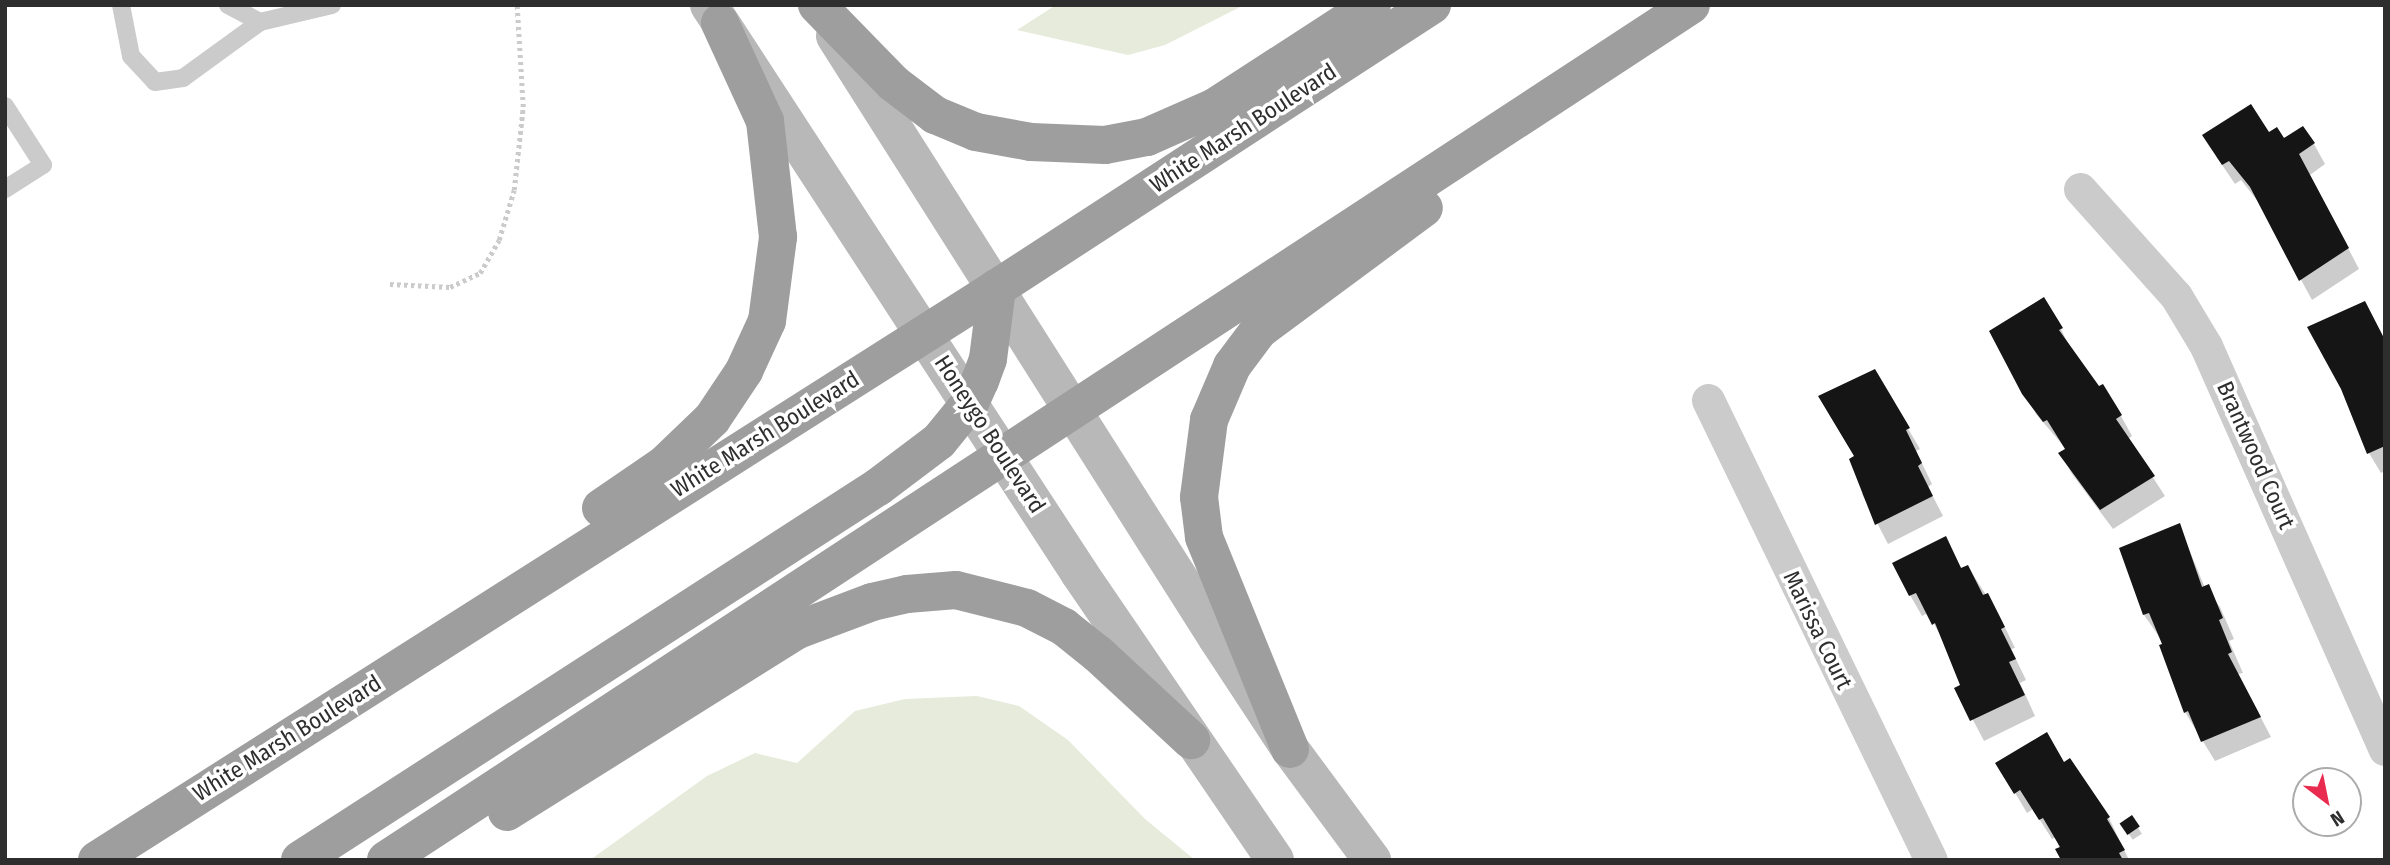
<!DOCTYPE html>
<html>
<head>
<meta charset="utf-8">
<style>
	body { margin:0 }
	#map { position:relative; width:2390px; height:865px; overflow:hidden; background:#fff; font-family:"Fira Sans Condensed",sans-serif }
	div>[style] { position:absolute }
	.green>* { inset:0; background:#e6ebdb }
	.shadow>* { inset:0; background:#0003; transform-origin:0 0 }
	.building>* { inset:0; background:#151515; transform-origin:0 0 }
	.path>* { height:4.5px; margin-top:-2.25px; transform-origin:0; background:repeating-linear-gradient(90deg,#cbcbcb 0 3.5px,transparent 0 7px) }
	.service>* { height:18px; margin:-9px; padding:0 9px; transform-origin:9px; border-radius:9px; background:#cbcbcb }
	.minor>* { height:33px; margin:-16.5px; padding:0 16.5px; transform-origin:16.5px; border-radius:16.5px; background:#cbcbcb }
	.secondary>* { height:38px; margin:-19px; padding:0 19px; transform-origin:19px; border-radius:19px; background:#b8b8b8 }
	.trunk>* { height:38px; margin:-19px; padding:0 19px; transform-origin:19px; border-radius:19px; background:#9e9e9e }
	span { translate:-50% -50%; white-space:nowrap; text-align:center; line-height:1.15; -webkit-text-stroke:7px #fff; paint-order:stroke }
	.street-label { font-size:23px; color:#2e2e2e }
	.frame { position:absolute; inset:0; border:7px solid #2e2e2e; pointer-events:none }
	.north { position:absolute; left:2292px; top:767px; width:70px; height:70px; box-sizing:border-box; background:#fff; border:2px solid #ababab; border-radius:50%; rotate:148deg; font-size:19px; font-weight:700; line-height:28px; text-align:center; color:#2e2e2e }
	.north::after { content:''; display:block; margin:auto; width:24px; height:32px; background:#e92b4f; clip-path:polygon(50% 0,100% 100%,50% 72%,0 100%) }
</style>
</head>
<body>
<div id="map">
	<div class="green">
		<div style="clip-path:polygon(1056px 5px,1244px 5px,1165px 45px,1128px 55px,1017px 30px)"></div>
		<div style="clip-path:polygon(977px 696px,1019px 706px,1068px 740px,1145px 819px,1195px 860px,590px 860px,707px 776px,755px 753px,797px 763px,855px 711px,905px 699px)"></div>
	</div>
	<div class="shadow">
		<div style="clip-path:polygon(2268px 134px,2314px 144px,2325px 164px,2310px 175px,2359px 269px,2312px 300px,2260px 204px,2241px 180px,2235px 184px,2216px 156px)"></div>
		<div style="clip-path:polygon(2061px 329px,2071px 350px,2121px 416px,2132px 436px,2128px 439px,2165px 496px,2113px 529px,2072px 474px,2061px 454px,2067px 450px,2036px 414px,1991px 332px)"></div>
		<div style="clip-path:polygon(2385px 341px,2385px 471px,2381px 473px,2369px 453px)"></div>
		<div style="clip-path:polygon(1874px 371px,1920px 449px,1916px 451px,1932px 484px,1928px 487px,1943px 516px,1888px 544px,1862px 494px,1867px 490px,1857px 457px,1820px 397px)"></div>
		<div style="clip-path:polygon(2179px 525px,2205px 588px,2220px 607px,2234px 639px,2229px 641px,2243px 673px,2238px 674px,2271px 737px,2215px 761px,2185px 712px,2165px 645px,2144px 615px,2121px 549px)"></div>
		<div style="clip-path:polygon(1945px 538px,1962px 569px,1968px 567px,1999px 615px,2015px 648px,2011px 649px,2026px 680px,2020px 683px,2035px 716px,1984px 741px,1957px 689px,1963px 686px,1945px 644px,1928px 613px,1922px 616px,1910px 595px)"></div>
		<div style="clip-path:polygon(1998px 764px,2063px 764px,2109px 818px,2129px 860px,2063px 860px,2056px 837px,2052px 839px,2033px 809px,2027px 813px)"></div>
		<div style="left:2131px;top:817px;width:20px;height:11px;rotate:57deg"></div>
	</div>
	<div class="building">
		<div style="clip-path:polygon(2251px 104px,2269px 132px,2277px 127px,2284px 138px,2303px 126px,2315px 143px,2299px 154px,2349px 248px,2299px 281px,2250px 187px,2229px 161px,2222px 165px,2202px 135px)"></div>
		<div style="clip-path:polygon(2044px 297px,2063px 328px,2059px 330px,2099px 386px,2103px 384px,2122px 415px,2116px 419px,2155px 476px,2100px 510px,2058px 453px,2065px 449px,2047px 420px,2043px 422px,2022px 394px,1989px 331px)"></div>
		<div style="clip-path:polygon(2365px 301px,2385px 340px,2385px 446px,2367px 454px,2341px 389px,2307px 327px)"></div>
		<div style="clip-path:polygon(1875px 369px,1910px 428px,1906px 430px,1922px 463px,1918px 466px,1933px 496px,1875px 525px,1849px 459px,1854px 456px,1818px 396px)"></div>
		<div style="clip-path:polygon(2180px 523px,2202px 587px,2209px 584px,2223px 618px,2219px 620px,2232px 652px,2228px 654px,2261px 717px,2201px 742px,2188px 711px,2184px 713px,2159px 645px,2162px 644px,2149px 613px,2143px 615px,2119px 548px)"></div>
		<div style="clip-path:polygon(1946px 536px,1961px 568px,1968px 565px,1983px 595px,1988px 593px,2005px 627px,2001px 629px,2016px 659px,2009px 662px,2025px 695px,1970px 721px,1954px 688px,1960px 685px,1935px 623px,1932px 625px,1916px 593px,1909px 596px,1892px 563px)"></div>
		<div style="clip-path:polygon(2047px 732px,2064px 762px,2070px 758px,2110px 817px,2107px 819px,2125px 850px,2119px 853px,2123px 860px,2061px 860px,2055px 849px,2060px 847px,2043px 818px,2039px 820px,2020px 790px,2014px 794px,1995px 763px)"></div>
		<div style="left:2132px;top:815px;width:14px;height:15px;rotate:56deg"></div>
	</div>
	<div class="path">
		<div style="left:390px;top:284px;width:60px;rotate:2.9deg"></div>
		<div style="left:450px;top:287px;width:33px;rotate:-25deg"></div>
		<div style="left:480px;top:273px;width:38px;rotate:-60deg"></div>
		<div style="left:499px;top:240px;width:52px;rotate:-73.3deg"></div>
		<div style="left:514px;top:190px;width:83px;rotate:-83.8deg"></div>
		<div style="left:523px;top:107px;width:102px;rotate:-93.4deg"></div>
	</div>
	<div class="service">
		<div style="left:121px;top:5px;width:52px;rotate:78.9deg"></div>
		<div style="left:131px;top:56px;width:35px;rotate:47deg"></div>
		<div style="left:155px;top:82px;width:28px;rotate:-8deg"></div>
		<div style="left:183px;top:78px;width:95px;rotate:-36deg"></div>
		<div style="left:228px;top:5px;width:36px;rotate:28deg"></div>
		<div style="left:260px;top:22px;width:74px;rotate:-13.3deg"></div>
		<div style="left:5px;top:106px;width:70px;rotate:57.2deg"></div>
		<div style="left:43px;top:165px;width:45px;rotate:147.7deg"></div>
	</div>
	<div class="minor">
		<div style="left:2080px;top:189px;width:144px;rotate:48.1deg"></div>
		<div style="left:2176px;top:296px;width:58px;rotate:59deg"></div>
		<div style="left:2206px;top:346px;width:441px;rotate:66.1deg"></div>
		<div style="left:1708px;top:400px;width:511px;rotate:64.14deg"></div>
	</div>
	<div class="secondary">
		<div style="left:709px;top:5px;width:679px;rotate:56.89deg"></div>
		<div style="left:1080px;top:574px;width:346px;rotate:55.7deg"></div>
		<div style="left:835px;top:36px;width:713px;rotate:57.6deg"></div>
		<div style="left:1217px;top:638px;width:133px;rotate:56.7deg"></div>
		<div style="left:1290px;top:749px;width:138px;rotate:53.5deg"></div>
	</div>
	<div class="trunk">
		<div style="left:817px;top:5px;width:109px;rotate:45.7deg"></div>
		<div style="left:893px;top:83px;width:53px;rotate:37.3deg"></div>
		<div style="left:935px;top:115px;width:44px;rotate:22.5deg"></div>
		<div style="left:976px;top:132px;width:56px;rotate:10.3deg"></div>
		<div style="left:1031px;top:142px;width:74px;rotate:2.3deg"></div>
		<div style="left:1105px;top:145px;width:43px;rotate:-10.8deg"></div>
		<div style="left:1147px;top:137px;width:74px;rotate:-23.8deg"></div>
		<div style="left:1215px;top:107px;width:187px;rotate:-33deg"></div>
		<div style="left:601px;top:508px;width:78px;rotate:-34.5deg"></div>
		<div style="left:665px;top:464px;width:65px;rotate:-43.8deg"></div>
		<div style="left:712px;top:419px;width:58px;rotate:-56.3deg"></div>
		<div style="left:744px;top:371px;width:55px;rotate:-65.3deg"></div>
		<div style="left:767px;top:321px;width:85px;rotate:-82.5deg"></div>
		<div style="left:778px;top:237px;width:117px;rotate:-96.4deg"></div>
		<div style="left:765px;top:121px;width:108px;rotate:-114.7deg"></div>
		<div style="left:1290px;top:749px;width:229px;rotate:-112.1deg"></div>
		<div style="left:1204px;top:537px;width:40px;rotate:-97.1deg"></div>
		<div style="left:1199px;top:497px;width:78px;rotate:-82.6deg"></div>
		<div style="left:1209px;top:420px;width:59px;rotate:-66.9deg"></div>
		<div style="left:1232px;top:366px;width:45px;rotate:-53.1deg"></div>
		<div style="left:1259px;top:330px;width:205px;rotate:-36.5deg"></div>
		<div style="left:507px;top:812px;width:340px;rotate:-32.1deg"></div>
		<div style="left:795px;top:631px;width:82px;rotate:-20.6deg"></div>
		<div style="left:872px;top:602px;width:36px;rotate:-13deg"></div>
		<div style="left:907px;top:594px;width:49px;rotate:-4.7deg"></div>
		<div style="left:956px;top:590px;width:73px;rotate:14.2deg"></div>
		<div style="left:1027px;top:608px;width:42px;rotate:27.2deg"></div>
		<div style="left:1064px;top:627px;width:43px;rotate:38.5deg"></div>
		<div style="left:1098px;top:654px;width:127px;rotate:42.8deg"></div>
		<div style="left:97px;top:860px;width:1066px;rotate:-32.44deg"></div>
		<div style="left:997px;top:288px;width:519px;rotate:-33.05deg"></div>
		<div style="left:300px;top:860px;width:688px;rotate:-32.84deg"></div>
		<div style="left:878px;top:487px;width:76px;rotate:-37deg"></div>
		<div style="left:939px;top:441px;width:49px;rotate:-50.8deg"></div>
		<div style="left:970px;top:403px;width:24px;rotate:-66deg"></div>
		<div style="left:980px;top:381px;width:23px;rotate:-70deg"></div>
		<div style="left:988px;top:359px;width:72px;rotate:-82.8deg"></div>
		<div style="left:386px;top:860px;width:1560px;rotate:-33.23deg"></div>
	</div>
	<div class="street-label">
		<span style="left:1243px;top:128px;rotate:-33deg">White Marsh Boulevard</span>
		<span style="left:765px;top:434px;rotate:-32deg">White Marsh Boulevard</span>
		<span style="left:990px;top:434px;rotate:57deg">Honeygo Boulevard</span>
		<span style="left:2256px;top:455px;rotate:66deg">Brantwood Court</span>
		<span style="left:1818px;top:630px;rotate:64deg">Marissa Court</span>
		<span style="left:287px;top:738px;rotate:-32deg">White Marsh Boulevard</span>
	</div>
	<div class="frame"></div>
	<div class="north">N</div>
</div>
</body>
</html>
